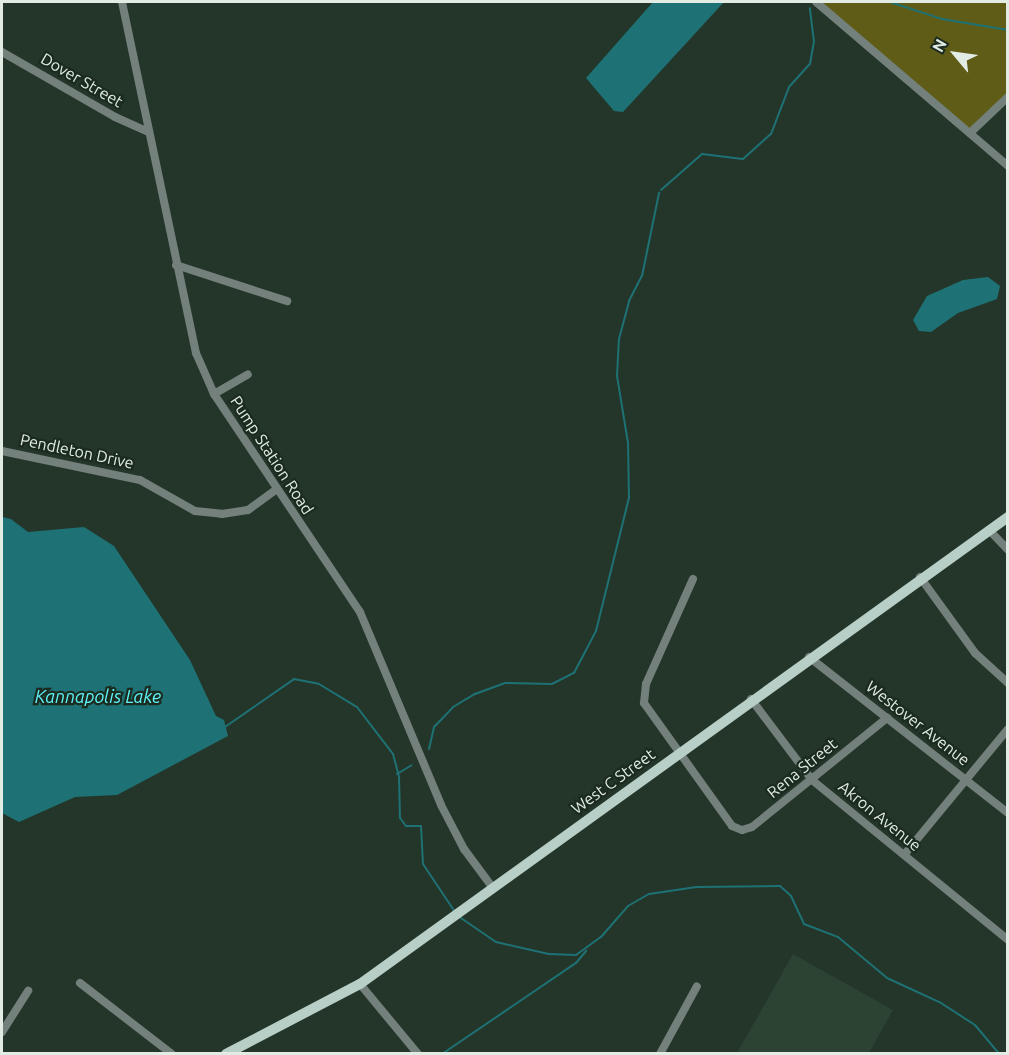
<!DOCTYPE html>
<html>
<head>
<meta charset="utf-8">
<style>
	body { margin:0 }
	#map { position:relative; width:1009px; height:1055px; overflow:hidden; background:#243629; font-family:Ubuntu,sans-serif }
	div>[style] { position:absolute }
	.built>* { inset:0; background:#2c4232 }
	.green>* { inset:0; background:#5f5c17 }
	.water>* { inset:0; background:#1e7174 }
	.stream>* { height:2px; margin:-1px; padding:0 1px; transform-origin:1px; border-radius:1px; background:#1e7174 }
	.minor>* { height:8px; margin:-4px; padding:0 4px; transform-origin:4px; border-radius:4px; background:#74807c }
	.major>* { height:10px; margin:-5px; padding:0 5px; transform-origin:5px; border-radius:5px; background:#b8cfc8 }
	span { translate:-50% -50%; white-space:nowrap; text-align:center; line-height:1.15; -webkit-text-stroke:4.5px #1b2b1f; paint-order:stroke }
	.street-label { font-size:16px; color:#e2ece4 }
	.water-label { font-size:18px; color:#5ff4f9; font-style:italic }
	.frame { position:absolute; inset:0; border:3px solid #e2ece4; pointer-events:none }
	.north { position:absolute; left:925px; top:24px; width:60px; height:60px; -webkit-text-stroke:4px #1b2b1f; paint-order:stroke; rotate:299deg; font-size:16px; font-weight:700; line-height:24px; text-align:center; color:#e2ece4 }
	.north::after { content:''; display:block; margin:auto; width:21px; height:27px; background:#e2ece4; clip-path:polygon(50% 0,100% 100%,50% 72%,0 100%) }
</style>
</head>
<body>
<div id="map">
	<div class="built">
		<div style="clip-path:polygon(793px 954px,893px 1010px,869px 1053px,737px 1053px)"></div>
	</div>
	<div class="green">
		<div style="clip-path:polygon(815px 2px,1007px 2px,1007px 98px,970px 133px)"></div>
	</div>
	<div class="water">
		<div style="clip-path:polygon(653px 2px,724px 2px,623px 112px,614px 111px,586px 78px)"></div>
		<div style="clip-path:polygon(988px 277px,1000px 286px,997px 299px,958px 313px,931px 332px,919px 331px,913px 320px,927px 296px,963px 280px)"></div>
		<div style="clip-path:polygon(2px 517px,11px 519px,28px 532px,84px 527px,114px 546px,190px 660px,216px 716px,224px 720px,228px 736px,117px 795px,75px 797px,19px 822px,2px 813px)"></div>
	</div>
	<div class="stream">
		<div style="left:890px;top:2px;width:55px;rotate:18.1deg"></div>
		<div style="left:942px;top:19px;width:67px;rotate:9.5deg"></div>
		<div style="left:661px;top:190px;width:55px;rotate:-41.3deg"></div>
		<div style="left:702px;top:154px;width:41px;rotate:7deg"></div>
		<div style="left:743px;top:159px;width:38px;rotate:-42deg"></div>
		<div style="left:771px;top:134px;width:50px;rotate:-69deg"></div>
		<div style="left:789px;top:87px;width:31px;rotate:-48deg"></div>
		<div style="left:810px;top:64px;width:22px;rotate:-80deg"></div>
		<div style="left:814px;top:42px;width:34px;rotate:-97deg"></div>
		<div style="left:225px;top:727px;width:84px;rotate:-34.8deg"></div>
		<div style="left:294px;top:679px;width:25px;rotate:11deg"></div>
		<div style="left:319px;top:684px;width:44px;rotate:31.2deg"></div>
		<div style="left:357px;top:707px;width:59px;rotate:52.5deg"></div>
		<div style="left:393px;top:754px;width:24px;rotate:75deg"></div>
		<div style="left:399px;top:777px;width:41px;rotate:88.6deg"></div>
		<div style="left:400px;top:818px;width:10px;rotate:53deg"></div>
		<div style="left:406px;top:826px;width:15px"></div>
		<div style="left:421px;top:826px;width:38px;rotate:87deg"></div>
		<div style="left:423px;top:864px;width:58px;rotate:56.3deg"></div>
		<div style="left:429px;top:749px;width:23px;rotate:-77deg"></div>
		<div style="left:434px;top:727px;width:28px;rotate:-46deg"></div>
		<div style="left:453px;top:707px;width:26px;rotate:-31deg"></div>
		<div style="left:475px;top:694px;width:32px;rotate:-20deg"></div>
		<div style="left:505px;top:683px;width:47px;rotate:1.2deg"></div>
		<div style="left:552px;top:684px;width:25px;rotate:-27deg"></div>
		<div style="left:574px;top:673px;width:47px;rotate:-62.4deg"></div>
		<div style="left:596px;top:631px;width:137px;rotate:-76.1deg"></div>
		<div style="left:629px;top:498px;width:55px;rotate:-91deg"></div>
		<div style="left:628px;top:443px;width:68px;rotate:-99.3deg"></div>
		<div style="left:617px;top:376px;width:37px;rotate:-87deg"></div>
		<div style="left:619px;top:339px;width:39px;rotate:-75deg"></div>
		<div style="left:629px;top:301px;width:28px;rotate:-63deg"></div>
		<div style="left:642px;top:276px;width:85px;rotate:-78.4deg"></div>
		<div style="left:397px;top:774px;width:17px;rotate:-31deg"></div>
		<div style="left:458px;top:916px;width:46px;rotate:34.4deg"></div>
		<div style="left:496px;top:942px;width:54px;rotate:12.8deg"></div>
		<div style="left:549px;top:954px;width:27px;rotate:2deg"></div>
		<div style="left:576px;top:955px;width:31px;rotate:-36deg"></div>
		<div style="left:601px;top:937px;width:41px;rotate:-48.9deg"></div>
		<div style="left:628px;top:906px;width:24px;rotate:-30deg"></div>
		<div style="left:649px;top:894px;width:48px;rotate:-8.5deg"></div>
		<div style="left:696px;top:887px;width:84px;rotate:-0.7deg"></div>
		<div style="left:780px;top:886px;width:15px;rotate:42deg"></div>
		<div style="left:791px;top:896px;width:31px;rotate:65deg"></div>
		<div style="left:804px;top:924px;width:36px;rotate:21deg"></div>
		<div style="left:838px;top:937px;width:64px;rotate:39.9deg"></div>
		<div style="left:887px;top:978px;width:60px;rotate:24.8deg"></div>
		<div style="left:941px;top:1003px;width:40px;rotate:32.9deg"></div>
		<div style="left:975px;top:1025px;width:38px;rotate:50deg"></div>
		<div style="left:442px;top:1054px;width:162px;rotate:-34.2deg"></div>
		<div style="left:576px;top:963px;width:16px;rotate:-50deg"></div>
	</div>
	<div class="minor">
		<div style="left:122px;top:2px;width:359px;rotate:78.1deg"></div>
		<div style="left:196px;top:353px;width:45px;rotate:66.3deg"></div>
		<div style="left:214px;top:394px;width:262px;rotate:56.2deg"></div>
		<div style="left:360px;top:612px;width:209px;rotate:67.2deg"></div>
		<div style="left:441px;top:805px;width:50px;rotate:62.4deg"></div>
		<div style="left:464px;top:849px;width:49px;rotate:53.4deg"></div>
		<div style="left:816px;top:2px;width:253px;rotate:40.5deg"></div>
		<div style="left:2px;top:52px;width:130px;rotate:29.9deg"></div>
		<div style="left:115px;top:117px;width:37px;rotate:24deg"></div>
		<div style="left:970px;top:133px;width:52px;rotate:-43.5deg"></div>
		<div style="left:176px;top:265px;width:117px;rotate:18deg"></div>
		<div style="left:214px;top:394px;width:39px;rotate:-30deg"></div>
		<div style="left:2px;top:451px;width:141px;rotate:11.9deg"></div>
		<div style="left:140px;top:480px;width:63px;rotate:29.4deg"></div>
		<div style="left:195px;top:511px;width:27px;rotate:6deg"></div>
		<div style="left:222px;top:514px;width:26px;rotate:-9deg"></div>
		<div style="left:248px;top:510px;width:34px;rotate:-36deg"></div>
		<div style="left:989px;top:530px;width:28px;rotate:46deg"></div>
		<div style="left:920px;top:577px;width:94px;rotate:54.1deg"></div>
		<div style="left:975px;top:653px;width:45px;rotate:42.3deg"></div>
		<div style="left:693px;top:579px;width:115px;rotate:114.1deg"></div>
		<div style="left:646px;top:684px;width:19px;rotate:96deg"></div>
		<div style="left:644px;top:703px;width:151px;rotate:54.4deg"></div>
		<div style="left:732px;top:826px;width:11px;rotate:22deg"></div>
		<div style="left:742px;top:830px;width:10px;rotate:-17deg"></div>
		<div style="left:752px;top:827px;width:174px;rotate:-38.9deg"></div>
		<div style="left:809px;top:657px;width:253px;rotate:38.1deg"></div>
		<div style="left:751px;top:699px;width:101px;rotate:53deg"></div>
		<div style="left:812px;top:780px;width:253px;rotate:39.2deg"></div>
		<div style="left:904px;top:855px;width:163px;rotate:-50.5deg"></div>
		<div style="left:80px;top:983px;width:116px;rotate:37.7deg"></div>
		<div style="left:360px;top:984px;width:91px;rotate:50.4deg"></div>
		<div style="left:2px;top:1032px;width:49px;rotate:-57.6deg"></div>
		<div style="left:660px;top:1054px;width:77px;rotate:-61.4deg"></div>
	</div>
	<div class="major">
		<div style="left:226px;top:1054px;width:151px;rotate:-27.6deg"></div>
		<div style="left:360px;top:984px;width:799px;rotate:-35.78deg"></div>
	</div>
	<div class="street-label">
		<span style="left:82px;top:80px;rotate:30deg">Dover Street</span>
		<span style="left:77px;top:451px;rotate:12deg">Pendleton Drive</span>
		<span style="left:272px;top:455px;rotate:57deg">Pump Station Road</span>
		<span style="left:918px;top:723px;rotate:38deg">Westover Avenue</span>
		<span style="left:802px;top:768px;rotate:-39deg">Rena Street</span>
		<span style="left:613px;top:781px;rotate:-36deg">West C Street</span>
		<span style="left:880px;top:816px;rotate:39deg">Akron Avenue</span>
	</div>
	<div class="water-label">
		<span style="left:98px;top:696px">Kannapolis Lake</span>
	</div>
	<div class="frame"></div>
	<div class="north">N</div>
</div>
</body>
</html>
